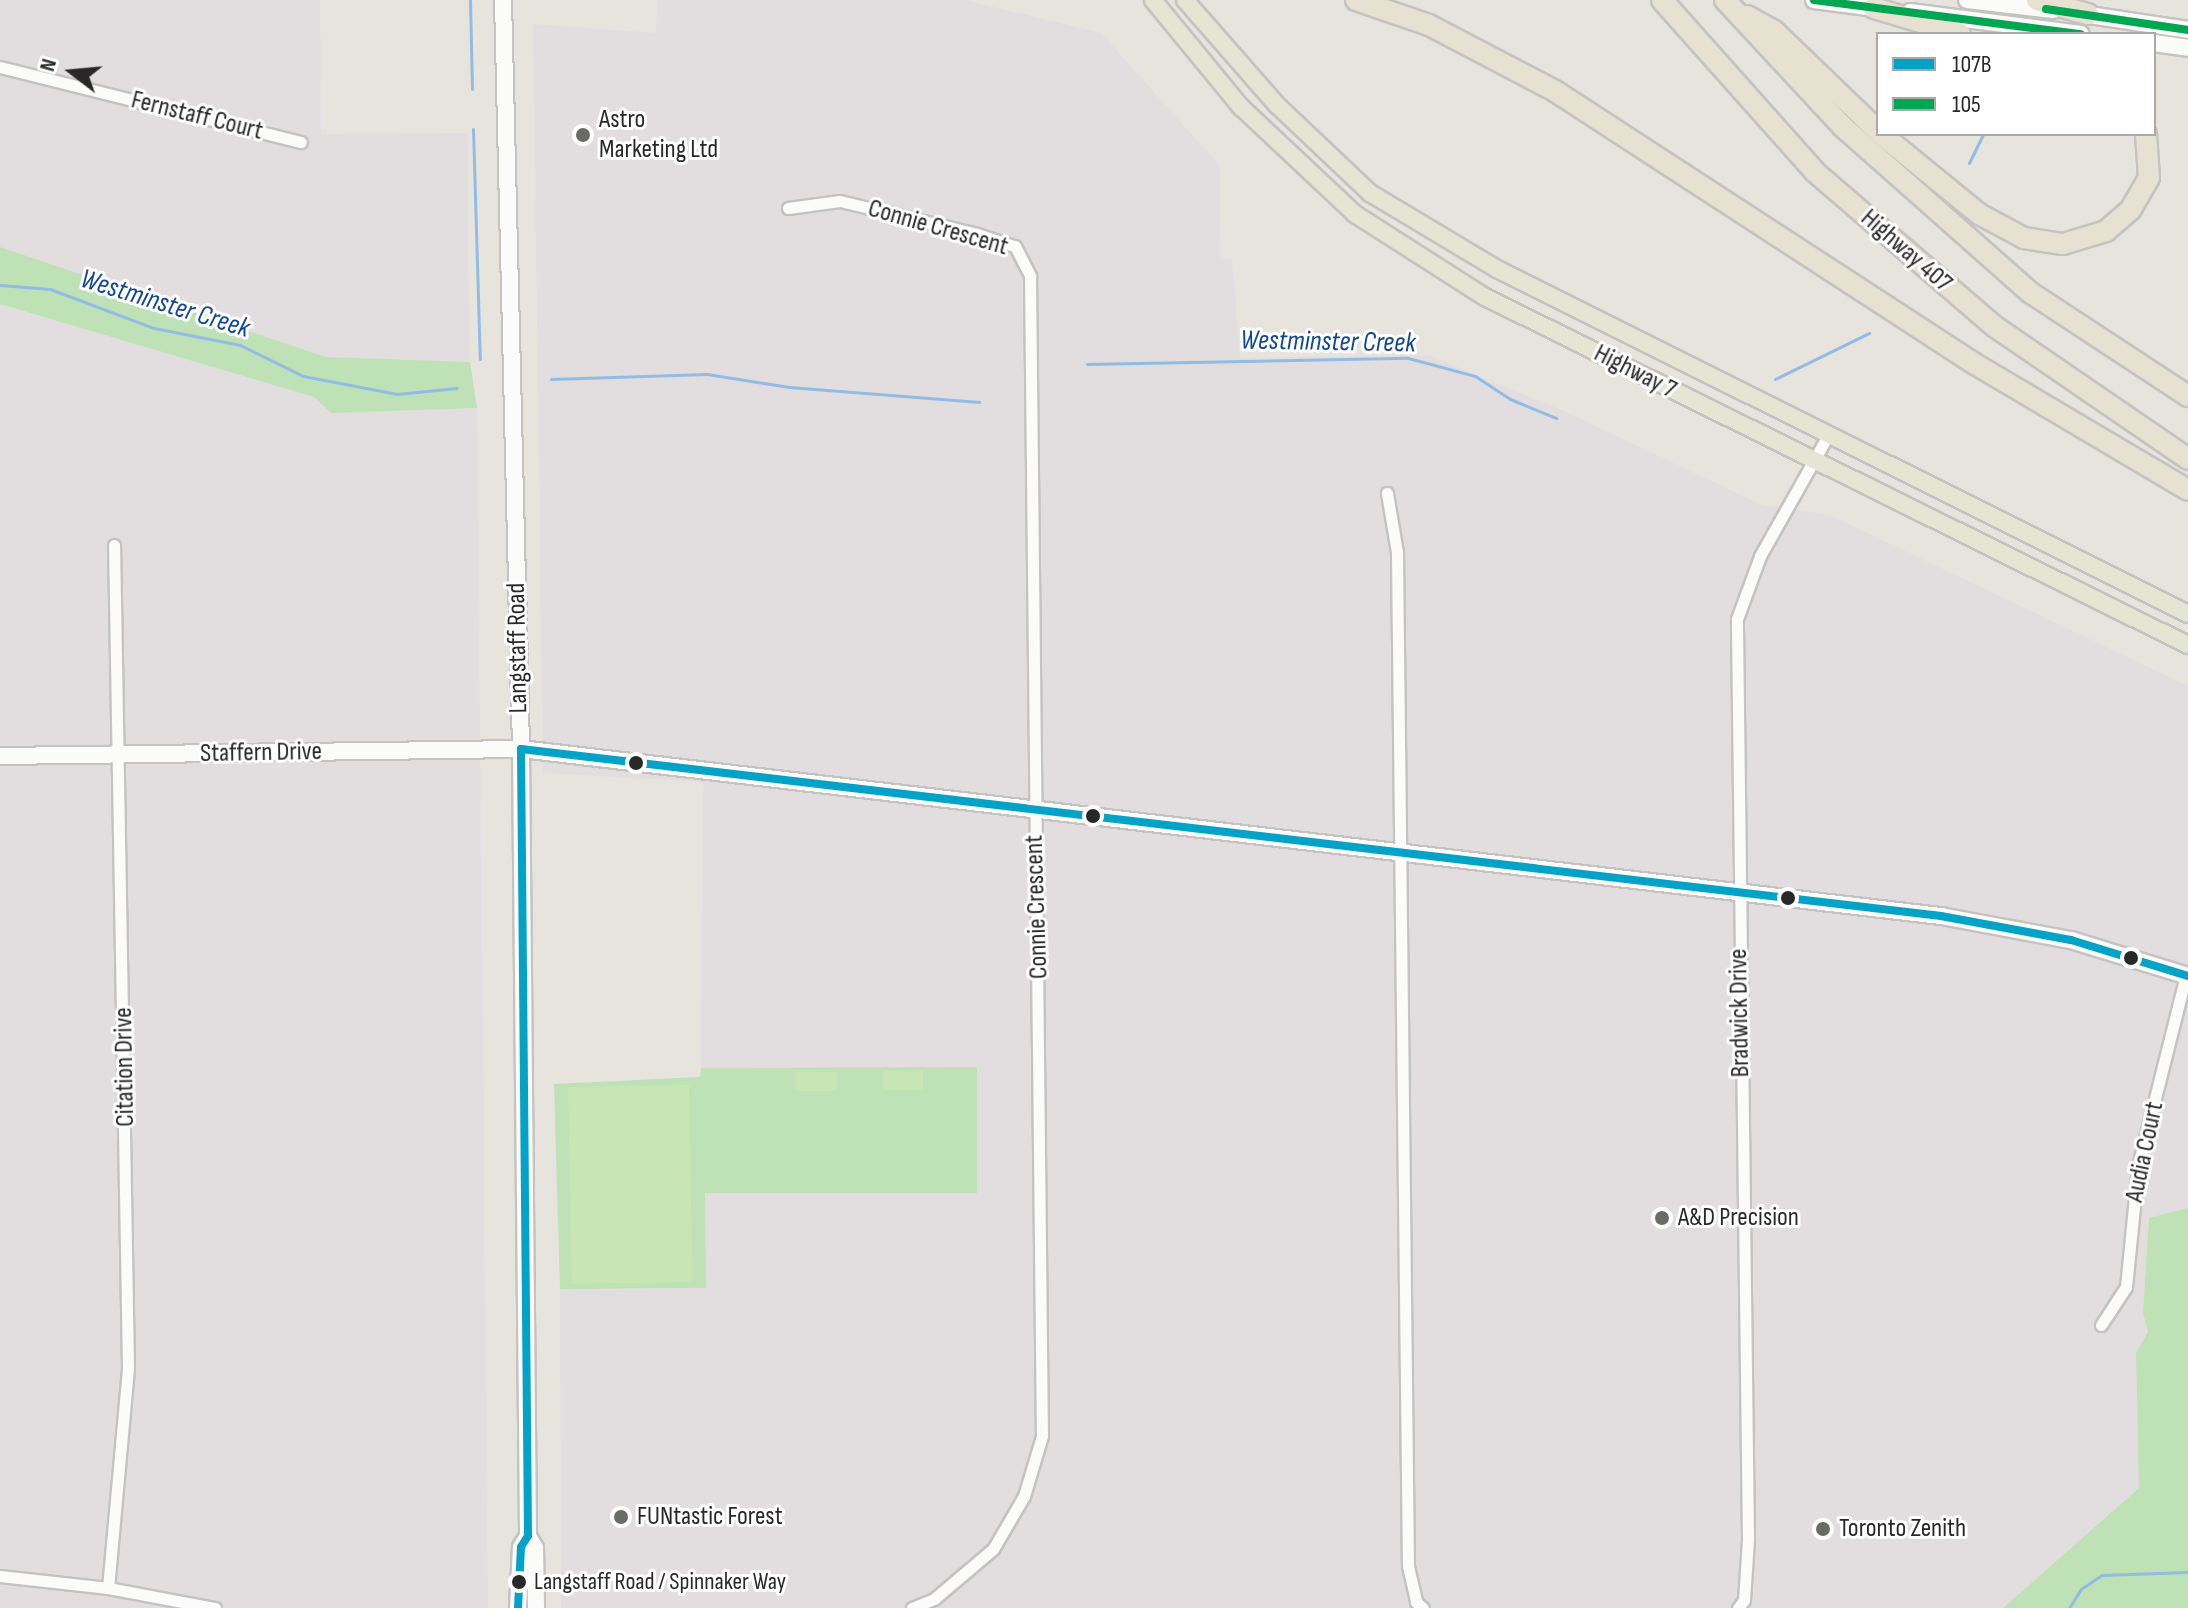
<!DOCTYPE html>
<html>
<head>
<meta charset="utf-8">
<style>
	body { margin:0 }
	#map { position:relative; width:2188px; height:1608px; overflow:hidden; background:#e6e4dd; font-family:"Sofia Sans Condensed",sans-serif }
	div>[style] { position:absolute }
	.industrial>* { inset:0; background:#e2dee0 }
	.green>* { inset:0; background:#bee1b6 }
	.pitch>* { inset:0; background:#c8e5b4; transform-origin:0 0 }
	.stream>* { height:3px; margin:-1.5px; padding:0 1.5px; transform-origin:1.5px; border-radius:1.5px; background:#93bce5 }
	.roads { filter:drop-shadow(2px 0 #c4c3c2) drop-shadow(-2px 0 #c4c3c2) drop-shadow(0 2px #c4c3c2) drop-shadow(0 -2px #c4c3c2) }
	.street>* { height:11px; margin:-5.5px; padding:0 5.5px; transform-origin:5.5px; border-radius:5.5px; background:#fbfbfa }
	.secondary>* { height:16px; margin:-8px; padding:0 8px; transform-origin:8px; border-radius:8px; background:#fbfbfa }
	.primary>* { height:16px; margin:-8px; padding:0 8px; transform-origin:8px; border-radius:8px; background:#e5e5d3 }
	.highway>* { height:20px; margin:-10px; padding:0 10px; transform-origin:10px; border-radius:10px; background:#e7e1d2 }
	.bus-1>* { height:8px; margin:-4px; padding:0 4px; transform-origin:4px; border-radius:4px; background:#02a3c6 }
	.bus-2>* { height:8px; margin:-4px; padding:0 4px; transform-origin:4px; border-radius:4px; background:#00a651 }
	.dots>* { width:22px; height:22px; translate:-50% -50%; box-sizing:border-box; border:4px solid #fff; border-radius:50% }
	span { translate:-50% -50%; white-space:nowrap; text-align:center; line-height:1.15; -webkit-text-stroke:6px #fff; paint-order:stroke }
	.bus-label { font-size:24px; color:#282828 }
	.left { translate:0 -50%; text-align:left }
	.street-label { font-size:26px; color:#282828 }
	.poi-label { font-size:26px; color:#282828 }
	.water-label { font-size:28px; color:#124791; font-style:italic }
	.legend { position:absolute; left:1876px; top:32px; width:280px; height:104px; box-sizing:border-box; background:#fff; border:2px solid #a9a9a9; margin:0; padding:10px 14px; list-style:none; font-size:24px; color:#282828 }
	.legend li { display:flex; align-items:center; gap:16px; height:40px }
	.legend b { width:40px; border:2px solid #a9a9a9 }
	.north { position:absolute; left:32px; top:32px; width:80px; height:80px; -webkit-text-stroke:6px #fff; paint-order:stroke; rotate:286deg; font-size:22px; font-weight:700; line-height:32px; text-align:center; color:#282828 }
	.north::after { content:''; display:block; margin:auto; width:28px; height:36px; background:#282828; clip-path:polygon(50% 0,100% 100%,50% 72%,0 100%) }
</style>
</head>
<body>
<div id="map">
	<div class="industrial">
		<div style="clip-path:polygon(0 0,320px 0,321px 134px,467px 133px,470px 362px,326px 357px,0 247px)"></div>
		<div style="clip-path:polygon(657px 0,964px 0,1101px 33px,1220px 166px,1221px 259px,1232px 259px,1240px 358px,1428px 355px,1566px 412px,1762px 505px,1830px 515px,2188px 686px,2188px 1208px,2149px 1219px,2143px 1313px,2148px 1332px,2136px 1353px,2139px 1488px,2003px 1608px,561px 1608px,560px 1289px,705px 1288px,704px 1193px,977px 1193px,977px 1067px,701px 1068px,703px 782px,543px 773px,533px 24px,656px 33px)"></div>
		<div style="clip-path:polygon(0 304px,314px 397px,331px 413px,477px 408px,488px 1608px,0 1608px)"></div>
	</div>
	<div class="green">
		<div style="clip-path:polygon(0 247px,326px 357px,470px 362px,477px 408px,331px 413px,314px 397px,0 304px)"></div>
		<div style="clip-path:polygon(977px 1067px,977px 1193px,705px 1193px,706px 1288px,560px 1289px,554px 1084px,700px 1077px,701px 1068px)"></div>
		<div style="clip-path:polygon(2188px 1208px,2188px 1608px,2003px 1608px,2139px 1488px,2136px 1353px,2148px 1332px,2143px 1313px,2149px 1218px)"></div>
	</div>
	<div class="pitch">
		<div style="left:923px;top:1071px;width:19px;height:40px;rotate:90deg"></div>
		<div style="left:837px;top:1072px;width:19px;height:41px;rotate:90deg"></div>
		<div style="left:689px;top:1085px;width:197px;height:121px;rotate:89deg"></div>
	</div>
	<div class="stream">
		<div style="left:470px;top:0;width:89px;rotate:88.7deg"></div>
		<div style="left:473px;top:129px;width:230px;rotate:88.3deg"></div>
		<div style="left:1969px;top:163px;width:32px;rotate:-64deg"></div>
		<div style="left:0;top:285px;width:50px;rotate:4.6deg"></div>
		<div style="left:50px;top:289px;width:111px;rotate:20.6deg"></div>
		<div style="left:154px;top:328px;width:88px;rotate:11.2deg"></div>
		<div style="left:240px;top:345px;width:70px;rotate:26.2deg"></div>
		<div style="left:303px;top:376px;width:96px;rotate:10.8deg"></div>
		<div style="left:397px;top:394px;width:60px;rotate:-5.7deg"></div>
		<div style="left:1087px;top:364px;width:321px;rotate:-1.1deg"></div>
		<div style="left:1408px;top:358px;width:69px;rotate:15deg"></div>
		<div style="left:1475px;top:376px;width:42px;rotate:33.3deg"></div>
		<div style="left:1510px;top:399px;width:50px;rotate:22.4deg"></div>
		<div style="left:551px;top:379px;width:156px;rotate:-1.8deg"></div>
		<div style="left:707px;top:374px;width:83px;rotate:9deg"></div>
		<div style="left:789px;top:387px;width:191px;rotate:4.5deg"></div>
		<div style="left:1775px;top:379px;width:105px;rotate:-26.1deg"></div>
		<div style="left:2069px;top:1608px;width:22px;rotate:-58deg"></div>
		<div style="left:2081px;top:1589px;width:25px;rotate:-34deg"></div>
		<div style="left:2102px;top:1575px;width:86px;rotate:-2deg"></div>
	</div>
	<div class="roads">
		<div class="street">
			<div style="left:0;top:67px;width:310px;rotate:14deg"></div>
			<div style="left:788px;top:208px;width:52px;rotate:-7.7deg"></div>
			<div style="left:840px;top:201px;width:141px;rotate:13.5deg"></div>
			<div style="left:977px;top:234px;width:40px;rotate:18deg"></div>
			<div style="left:1015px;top:246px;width:34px;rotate:63deg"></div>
			<div style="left:1030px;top:276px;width:1160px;rotate:89.41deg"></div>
			<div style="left:1042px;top:1436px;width:63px;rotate:106.7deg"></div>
			<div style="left:1024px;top:1496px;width:61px;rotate:120.3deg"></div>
			<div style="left:993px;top:1549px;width:77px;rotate:139.7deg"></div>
			<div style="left:934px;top:1599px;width:24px;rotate:158deg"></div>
			<div style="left:1387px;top:493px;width:60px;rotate:80.4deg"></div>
			<div style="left:1397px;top:552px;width:1014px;rotate:89.38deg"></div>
			<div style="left:1408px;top:1566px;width:37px;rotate:77deg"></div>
			<div style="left:1416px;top:1602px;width:9px;rotate:41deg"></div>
			<div style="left:2101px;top:1325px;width:45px;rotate:-56.7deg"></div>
			<div style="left:2126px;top:1287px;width:122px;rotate:-84.3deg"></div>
			<div style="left:2138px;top:1166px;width:197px;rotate:-75.9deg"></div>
			<div style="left:0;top:1576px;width:109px;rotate:6.3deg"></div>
			<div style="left:108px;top:1588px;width:109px;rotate:10.6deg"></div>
			<div style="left:108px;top:1588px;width:221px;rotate:-84.8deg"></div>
			<div style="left:128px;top:1368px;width:823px;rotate:-90.97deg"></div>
			<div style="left:1738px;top:1608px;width:10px;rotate:-53deg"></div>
			<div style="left:1744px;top:1600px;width:61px;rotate:-86.2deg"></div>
			<div style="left:1748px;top:1539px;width:920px;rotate:-90.69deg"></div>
			<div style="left:1737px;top:619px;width:67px;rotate:-69.9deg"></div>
			<div style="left:1760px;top:556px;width:137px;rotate:-60.6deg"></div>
		</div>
		<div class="secondary">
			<div style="left:503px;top:0;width:749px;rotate:88.62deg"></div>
			<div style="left:521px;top:749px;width:787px;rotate:89.49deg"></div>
			<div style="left:528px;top:1536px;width:14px;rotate:60deg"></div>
			<div style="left:535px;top:1548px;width:60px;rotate:89deg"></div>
			<div style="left:1814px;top:0;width:70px;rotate:7.4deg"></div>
			<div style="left:1967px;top:0;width:87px;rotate:6.6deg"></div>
			<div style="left:1910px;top:12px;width:172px;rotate:7.3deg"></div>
			<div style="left:2076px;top:13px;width:113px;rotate:8.6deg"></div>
			<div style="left:2154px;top:43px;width:34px;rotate:8deg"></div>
			<div style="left:0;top:756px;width:521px;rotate:-0.77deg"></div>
			<div style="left:521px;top:749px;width:1430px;rotate:6.71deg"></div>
			<div style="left:1941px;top:916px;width:132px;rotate:10.5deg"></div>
			<div style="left:2071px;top:940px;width:122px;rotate:17.1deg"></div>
			<div style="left:518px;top:1608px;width:61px;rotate:-87.2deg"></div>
			<div style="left:521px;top:1547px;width:13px;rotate:-58deg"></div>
		</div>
		<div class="primary">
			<div style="left:1153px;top:0;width:139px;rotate:50.6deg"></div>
			<div style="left:1241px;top:107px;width:156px;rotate:43.2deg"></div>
			<div style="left:1355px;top:214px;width:154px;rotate:32.6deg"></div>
			<div style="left:1485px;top:297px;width:784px;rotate:26.34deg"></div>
			<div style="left:1185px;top:0;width:140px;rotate:48.8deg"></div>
			<div style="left:1277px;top:105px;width:128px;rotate:43.4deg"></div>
			<div style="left:1370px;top:193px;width:148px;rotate:30.9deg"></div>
			<div style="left:1497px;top:269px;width:772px;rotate:26.53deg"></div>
		</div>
		<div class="highway">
			<div style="left:1356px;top:0;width:77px;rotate:18.9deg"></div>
			<div style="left:1429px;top:25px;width:142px;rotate:27.6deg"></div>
			<div style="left:1555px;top:91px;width:501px;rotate:33.02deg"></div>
			<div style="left:1975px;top:364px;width:247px;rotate:30.6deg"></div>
			<div style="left:1662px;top:0;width:230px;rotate:48.3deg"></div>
			<div style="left:1815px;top:172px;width:236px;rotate:40.7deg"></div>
			<div style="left:1994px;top:326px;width:235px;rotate:34.4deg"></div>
			<div style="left:1725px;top:0;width:172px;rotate:47.1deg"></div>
			<div style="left:1842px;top:126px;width:252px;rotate:41.5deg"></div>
			<div style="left:2031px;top:293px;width:188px;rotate:33.3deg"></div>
			<div style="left:2037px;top:0;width:53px;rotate:15.4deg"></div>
			<div style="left:1874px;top:8px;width:90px;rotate:16.8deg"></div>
			<div style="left:1747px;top:16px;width:31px;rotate:29deg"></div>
			<div style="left:1774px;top:31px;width:144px;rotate:43.9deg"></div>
			<div style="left:1881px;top:134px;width:127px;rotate:39.2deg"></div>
			<div style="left:1979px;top:214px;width:51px;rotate:28.1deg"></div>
			<div style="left:2024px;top:238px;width:39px;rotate:9deg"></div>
			<div style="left:2063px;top:244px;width:45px;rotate:-16.8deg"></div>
			<div style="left:2106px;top:231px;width:33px;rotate:-41deg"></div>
			<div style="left:2131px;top:209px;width:36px;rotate:-60deg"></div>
			<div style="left:2149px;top:178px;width:44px;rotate:-93.9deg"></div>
		</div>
	</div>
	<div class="bus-1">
		<div style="left:521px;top:749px;width:1430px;rotate:6.71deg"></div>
		<div style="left:1941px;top:916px;width:132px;rotate:10.5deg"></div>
		<div style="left:2071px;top:940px;width:122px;rotate:17.1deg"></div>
		<div style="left:518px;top:1608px;width:61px;rotate:-87.2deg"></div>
		<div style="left:521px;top:1547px;width:13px;rotate:-58deg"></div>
		<div style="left:528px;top:1536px;width:787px;rotate:-90.51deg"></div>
	</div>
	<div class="bus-2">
		<div style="left:1814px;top:0;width:269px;rotate:7.3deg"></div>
		<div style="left:2046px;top:9px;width:144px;rotate:8.4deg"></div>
	</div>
	<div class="dots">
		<div style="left:583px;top:135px;background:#6a6a67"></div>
		<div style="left:636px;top:763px;background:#282828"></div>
		<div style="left:1093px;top:816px;background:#282828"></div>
		<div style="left:1788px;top:898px;background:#282828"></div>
		<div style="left:2131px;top:958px;background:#282828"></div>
		<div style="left:1662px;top:1218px;background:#6a6a67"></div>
		<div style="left:621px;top:1517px;background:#6a6a67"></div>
		<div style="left:1823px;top:1529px;background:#6a6a67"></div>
		<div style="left:519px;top:1582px;background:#282828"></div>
	</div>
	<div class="bus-label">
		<span class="left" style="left:534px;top:1582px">Langstaff Road / Spinnaker Way</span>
	</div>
	<div class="street-label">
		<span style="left:197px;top:116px;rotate:14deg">Fernstaff Court</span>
		<span style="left:938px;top:228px;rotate:16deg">Connie Crescent</span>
		<span style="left:1906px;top:251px;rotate:41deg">Highway 407</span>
		<span style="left:1635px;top:372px;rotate:27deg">Highway 7</span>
		<span style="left:518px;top:648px;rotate:-91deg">Langstaff Road</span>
		<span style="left:261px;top:753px;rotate:-1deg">Staffern Drive</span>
		<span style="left:1037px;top:907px;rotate:-92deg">Connie Crescent</span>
		<span style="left:1740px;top:1013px;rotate:-91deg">Bradwick Drive</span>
		<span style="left:125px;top:1067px;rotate:-91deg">Citation Drive</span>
		<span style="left:2145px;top:1152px;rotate:-78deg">Audia Court</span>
	</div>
	<div class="poi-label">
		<span class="left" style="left:599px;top:135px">Astro<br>Marketing Ltd</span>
		<span class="left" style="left:1678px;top:1218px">A&amp;D Precision</span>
		<span class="left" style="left:637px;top:1517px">FUNtastic Forest</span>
		<span class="left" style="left:1839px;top:1529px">Toronto Zenith</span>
	</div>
	<div class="water-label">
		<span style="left:165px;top:304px;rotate:17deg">Westminster Creek</span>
		<span style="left:1328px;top:342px;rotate:1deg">Westminster Creek</span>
	</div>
	<ul class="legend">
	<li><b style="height:10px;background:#02a3c6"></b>107B</li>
	<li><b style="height:10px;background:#00a651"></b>105</li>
	</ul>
	<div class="north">N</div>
</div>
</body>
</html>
